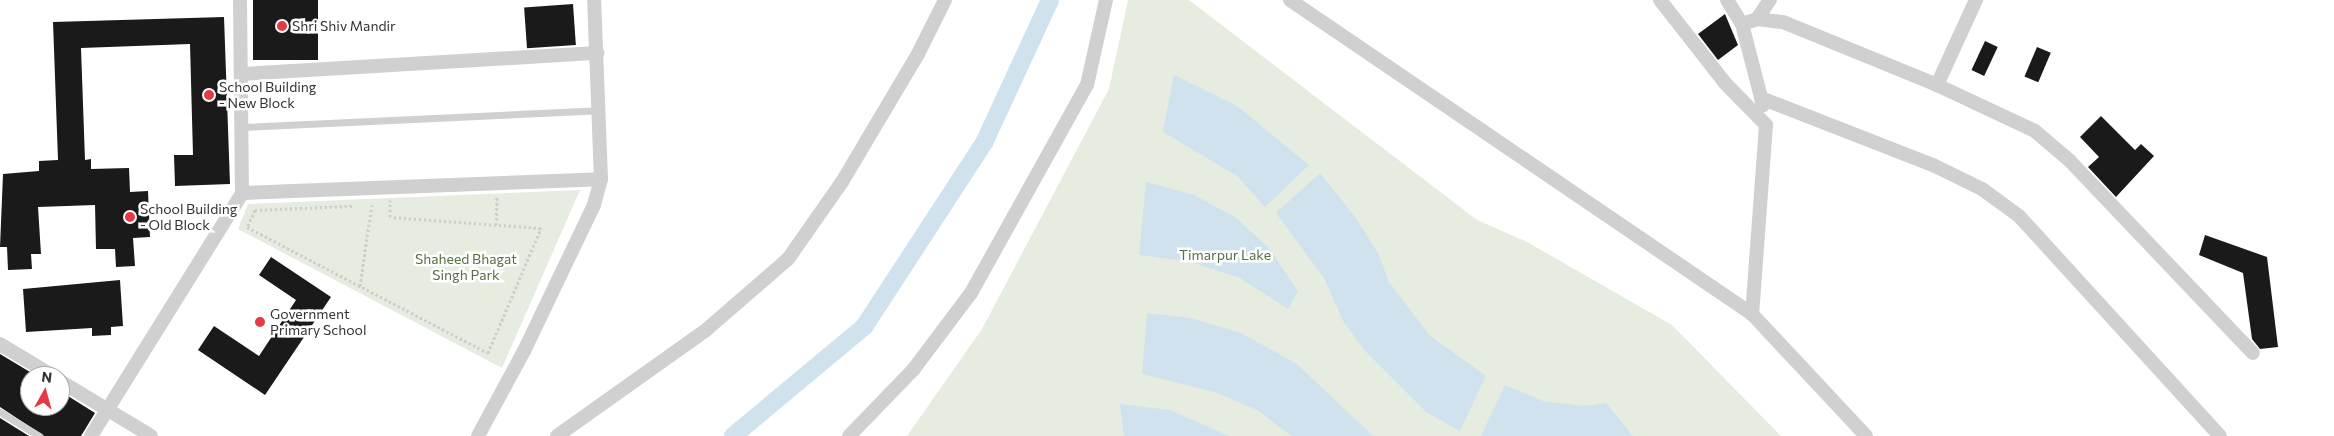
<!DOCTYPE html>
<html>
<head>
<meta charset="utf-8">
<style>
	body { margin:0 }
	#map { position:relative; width:2334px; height:436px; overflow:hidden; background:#fff; font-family:Commissioner,sans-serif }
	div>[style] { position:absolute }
	.green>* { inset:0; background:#e6ecdf }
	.water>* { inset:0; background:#cfe2ee }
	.canal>* { height:18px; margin:-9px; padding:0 9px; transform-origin:9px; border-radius:9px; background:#cfe2ee }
	.building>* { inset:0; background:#1a1a1a; transform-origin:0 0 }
	.path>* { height:3px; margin-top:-1.5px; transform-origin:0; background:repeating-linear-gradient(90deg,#cdcdcd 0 2.5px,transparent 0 5px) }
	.service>* { height:7px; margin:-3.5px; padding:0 3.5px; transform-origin:3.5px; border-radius:3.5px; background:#d0d0d0 }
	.minor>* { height:14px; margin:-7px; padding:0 7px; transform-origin:7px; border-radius:7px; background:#d0d0d0 }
	.dots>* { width:14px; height:14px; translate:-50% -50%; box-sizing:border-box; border:2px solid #fff; border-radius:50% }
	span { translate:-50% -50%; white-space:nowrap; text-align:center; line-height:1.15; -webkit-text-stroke:5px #fff; paint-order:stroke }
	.poi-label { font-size:14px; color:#333 }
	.left { translate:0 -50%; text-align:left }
	.park-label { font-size:14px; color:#56703f }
	.north { position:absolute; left:20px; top:366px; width:50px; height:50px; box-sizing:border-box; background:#fff; border:1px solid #adadad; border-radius:50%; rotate:7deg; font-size:14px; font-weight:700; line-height:20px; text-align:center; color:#333 }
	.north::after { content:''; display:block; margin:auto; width:18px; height:22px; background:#e63946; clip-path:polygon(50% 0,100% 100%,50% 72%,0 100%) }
</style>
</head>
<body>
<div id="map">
	<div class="green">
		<div style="clip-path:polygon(1128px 0,1189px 0,1477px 220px,1527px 242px,1672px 325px,1781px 436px,907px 436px,982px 329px,1109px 89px)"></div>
		<div style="clip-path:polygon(580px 190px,502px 368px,238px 229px,248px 204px)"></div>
	</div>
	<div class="water">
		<div style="clip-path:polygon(1174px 75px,1237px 106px,1309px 165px,1265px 207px,1237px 176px,1163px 132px)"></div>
		<div style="clip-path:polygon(1320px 173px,1355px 217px,1378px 253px,1389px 282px,1430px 336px,1486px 376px,1460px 431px,1426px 412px,1364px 350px,1343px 321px,1324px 278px,1276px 213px)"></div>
		<div style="clip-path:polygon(1146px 182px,1194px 195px,1235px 217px,1268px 247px,1298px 291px,1288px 309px,1240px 278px,1188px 261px,1139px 255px)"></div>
		<div style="clip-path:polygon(1147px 313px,1190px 318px,1241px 333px,1297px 364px,1373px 436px,1291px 436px,1259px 411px,1215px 392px,1142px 374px)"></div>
		<div style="clip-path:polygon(1505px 385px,1543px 401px,1584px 406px,1606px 403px,1633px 436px,1481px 436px)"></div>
		<div style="clip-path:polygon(1120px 404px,1170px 410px,1229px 436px,1124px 436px)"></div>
	</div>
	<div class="canal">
		<div style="left:733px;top:436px;width:170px;rotate:-39.8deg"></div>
		<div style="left:864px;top:327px;width:220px;rotate:-56.9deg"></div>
		<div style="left:984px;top:143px;width:157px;rotate:-65.2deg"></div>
	</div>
	<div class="building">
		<div style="left:253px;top:0;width:65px;height:60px"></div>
		<div style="left:573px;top:4px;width:41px;height:49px;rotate:86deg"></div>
		<div style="clip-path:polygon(1725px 14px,1738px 45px,1718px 60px,1698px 34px)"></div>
		<div style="clip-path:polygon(224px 17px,230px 184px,175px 186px,174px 155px,193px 155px,190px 44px,81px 48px,85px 160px,91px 159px,91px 169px,129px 168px,130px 192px,148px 191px,150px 237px,133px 238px,135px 266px,116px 267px,115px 249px,96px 249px,95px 205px,38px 207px,41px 254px,31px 254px,32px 269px,8px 270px,7px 247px,0 247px,3px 174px,39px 171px,39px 161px,58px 160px,53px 22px)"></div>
		<div style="left:1985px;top:41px;width:14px;height:32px;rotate:25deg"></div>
		<div style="left:2037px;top:47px;width:15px;height:32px;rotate:23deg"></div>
		<div style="clip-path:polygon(2101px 116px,2135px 150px,2141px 144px,2154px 156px,2116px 197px,2088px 167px,2099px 157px,2080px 137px)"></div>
		<div style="clip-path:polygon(2205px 235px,2267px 257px,2278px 347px,2260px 349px,2252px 339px,2243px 273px,2199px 255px)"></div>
		<div style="clip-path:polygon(271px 257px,331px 297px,265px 395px,198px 350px,214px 326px,259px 356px,296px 300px,259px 275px)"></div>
		<div style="clip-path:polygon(120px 280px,123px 326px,111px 327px,111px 335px,92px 336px,92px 328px,26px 332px,23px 289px)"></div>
		<div style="clip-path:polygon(0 354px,30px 372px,30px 406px,60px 406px,60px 391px,95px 413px,81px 436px,44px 436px,0 407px)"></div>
		<div style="clip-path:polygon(0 418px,29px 436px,0 436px)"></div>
	</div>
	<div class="path">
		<div style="left:352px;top:206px;width:97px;rotate:177.6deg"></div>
		<div style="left:255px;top:210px;width:19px;rotate:115deg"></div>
		<div style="left:247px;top:227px;width:272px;rotate:27.6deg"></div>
		<div style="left:488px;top:353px;width:136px;rotate:-67deg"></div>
		<div style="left:541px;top:228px;width:151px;rotate:-175.8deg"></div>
		<div style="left:390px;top:217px;width:17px;rotate:-90deg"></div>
		<div style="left:496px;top:225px;width:29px;rotate:-88deg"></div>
		<div style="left:360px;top:286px;width:82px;rotate:-81.6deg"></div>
	</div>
	<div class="service">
		<div style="left:243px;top:127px;width:356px;rotate:-2.7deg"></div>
		<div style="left:0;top:412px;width:46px;rotate:31.6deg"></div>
	</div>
	<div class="minor">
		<div style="left:1290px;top:0;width:559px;rotate:34.2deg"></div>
		<div style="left:1752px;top:314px;width:167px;rotate:46.9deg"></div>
		<div style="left:1660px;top:0;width:105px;rotate:51.9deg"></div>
		<div style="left:1725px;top:83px;width:59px;rotate:45.7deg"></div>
		<div style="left:1766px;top:125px;width:190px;rotate:94.2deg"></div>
		<div style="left:1727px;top:0;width:28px;rotate:58deg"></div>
		<div style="left:1742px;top:24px;width:84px;rotate:75.5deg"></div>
		<div style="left:1757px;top:19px;width:23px;rotate:-56deg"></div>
		<div style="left:1742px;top:24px;width:16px;rotate:-18deg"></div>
		<div style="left:1757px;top:19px;width:26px;rotate:7deg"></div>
		<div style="left:1783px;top:22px;width:166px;rotate:22.2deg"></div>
		<div style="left:1937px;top:85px;width:108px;rotate:25.1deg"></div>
		<div style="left:2035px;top:131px;width:46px;rotate:40.6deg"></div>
		<div style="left:2070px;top:161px;width:265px;rotate:46.4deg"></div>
		<div style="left:242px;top:74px;width:356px;rotate:-3.4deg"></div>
		<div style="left:1937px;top:85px;width:94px;rotate:-65.4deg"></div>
		<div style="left:1761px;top:98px;width:185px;rotate:21.3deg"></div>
		<div style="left:1933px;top:165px;width:55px;rotate:26.1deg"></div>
		<div style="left:1982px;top:189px;width:46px;rotate:36.1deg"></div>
		<div style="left:2019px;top:216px;width:298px;rotate:47.6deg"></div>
		<div style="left:242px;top:193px;width:359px;rotate:-2.2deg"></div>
		<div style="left:0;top:344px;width:62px;rotate:31.1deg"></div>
		<div style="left:60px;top:381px;width:106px;rotate:31.1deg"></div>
		<div style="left:91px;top:436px;width:286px;rotate:-58.1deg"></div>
		<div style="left:242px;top:193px;width:193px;rotate:-90.6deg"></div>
		<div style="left:478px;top:436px;width:97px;rotate:-61.6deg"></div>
		<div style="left:524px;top:351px;width:162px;rotate:-64.4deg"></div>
		<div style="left:594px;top:205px;width:27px;rotate:-75deg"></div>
		<div style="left:601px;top:179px;width:179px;rotate:-92.2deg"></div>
		<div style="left:557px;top:436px;width:183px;rotate:-35.4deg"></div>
		<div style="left:706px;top:330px;width:108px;rotate:-40.9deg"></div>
		<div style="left:788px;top:259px;width:94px;rotate:-55deg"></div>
		<div style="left:842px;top:182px;width:149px;rotate:-59.3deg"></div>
		<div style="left:918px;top:54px;width:60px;rotate:-63.4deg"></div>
		<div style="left:849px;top:436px;width:92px;rotate:-45.9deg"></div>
		<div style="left:913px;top:370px;width:96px;rotate:-53deg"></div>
		<div style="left:971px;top:293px;width:238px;rotate:-60.9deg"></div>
		<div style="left:1087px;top:85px;width:87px;rotate:-77.4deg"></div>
	</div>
	<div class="dots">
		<div style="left:282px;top:26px;background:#e63946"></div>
		<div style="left:209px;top:95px;background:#e63946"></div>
		<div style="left:130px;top:217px;background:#e63946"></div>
		<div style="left:260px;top:322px;background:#e63946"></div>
	</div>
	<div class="poi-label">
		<span class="left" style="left:292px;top:26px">Shri Shiv Mandir</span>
		<span class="left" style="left:219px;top:95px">School Building<br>- New Block</span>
		<span class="left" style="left:140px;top:217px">School Building<br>- Old Block</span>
		<span class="left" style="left:270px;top:322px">Government<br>Primary School</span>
	</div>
	<div class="park-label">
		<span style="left:1225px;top:255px">Timarpur Lake</span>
		<span style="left:466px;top:267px">Shaheed Bhagat<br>Singh Park</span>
	</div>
	<div class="north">N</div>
</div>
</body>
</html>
